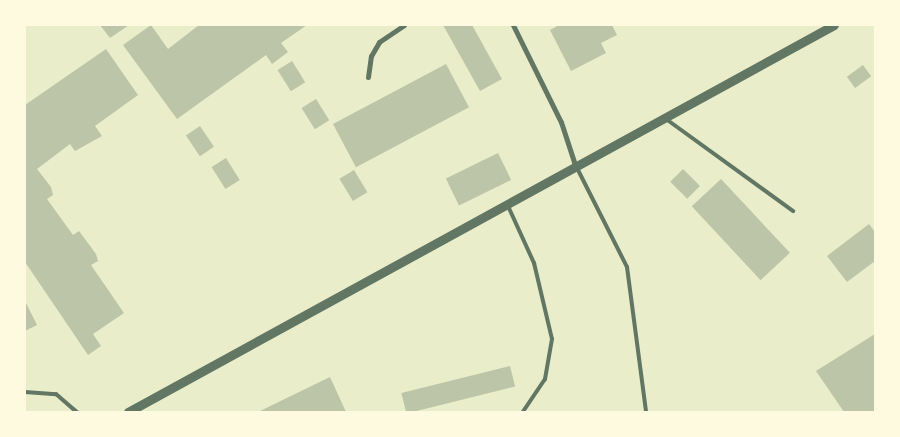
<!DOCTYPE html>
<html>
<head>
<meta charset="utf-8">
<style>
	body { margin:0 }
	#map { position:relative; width:900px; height:437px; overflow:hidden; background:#e9edc9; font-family:"Fira Sans Condensed",sans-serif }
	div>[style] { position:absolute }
	.building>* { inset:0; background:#bcc5a7; transform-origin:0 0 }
	.service>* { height:4px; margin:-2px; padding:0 2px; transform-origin:2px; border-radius:2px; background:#617663 }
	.minor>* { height:5px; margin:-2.5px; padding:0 2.5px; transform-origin:2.5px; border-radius:2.5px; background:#617663 }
	.tertiary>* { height:9px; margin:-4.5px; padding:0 4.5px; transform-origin:4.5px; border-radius:4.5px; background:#617663 }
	span { translate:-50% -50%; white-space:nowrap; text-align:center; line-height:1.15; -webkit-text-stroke:5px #fefae0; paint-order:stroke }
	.frame { position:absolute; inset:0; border:26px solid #fefae0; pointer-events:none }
</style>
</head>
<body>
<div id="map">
	<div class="building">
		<div style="clip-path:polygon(100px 25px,129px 25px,110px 38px)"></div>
		<div style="clip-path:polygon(151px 25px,168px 49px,199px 25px,307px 25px,281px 43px,288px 52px,272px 64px,266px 55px,177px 119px,123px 45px)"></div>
		<div style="clip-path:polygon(443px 25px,472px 25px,502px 79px,480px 91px)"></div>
		<div style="clip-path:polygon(559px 25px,612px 25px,617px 35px,601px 43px,606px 53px,571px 71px,550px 30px)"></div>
		<div style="clip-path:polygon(106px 49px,138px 95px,95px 126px,102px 136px,75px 151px,70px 144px,37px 169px,51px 187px,53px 195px,47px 199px,73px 235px,79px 231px,96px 254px,98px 261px,91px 265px,124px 313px,93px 334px,101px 346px,88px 355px,25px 262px,25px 105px)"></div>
		<div style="left:292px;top:61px;width:25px;height:17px;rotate:58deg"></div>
		<div style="left:446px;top:64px;width:49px;height:128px;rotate:62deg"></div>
		<div style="left:863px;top:65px;width:14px;height:20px;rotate:54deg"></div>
		<div style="left:316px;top:99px;width:25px;height:17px;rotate:58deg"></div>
		<div style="left:200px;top:126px;width:25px;height:17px;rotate:56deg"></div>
		<div style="left:498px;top:153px;width:30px;height:58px;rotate:64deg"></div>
		<div style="left:226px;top:158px;width:26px;height:17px;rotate:58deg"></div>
		<div style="left:683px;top:169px;width:24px;height:18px;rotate:45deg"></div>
		<div style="left:354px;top:170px;width:26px;height:17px;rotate:59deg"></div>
		<div style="left:721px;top:179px;width:101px;height:40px;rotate:47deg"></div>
		<div style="clip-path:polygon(869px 224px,875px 232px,875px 261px,847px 282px,827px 256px)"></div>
		<div style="clip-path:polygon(25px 301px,37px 325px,25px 331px)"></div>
		<div style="clip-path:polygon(875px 334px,875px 412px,844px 412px,816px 371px)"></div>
		<div style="left:510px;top:366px;width:21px;height:112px;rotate:76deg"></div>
		<div style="clip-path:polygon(330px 377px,346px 412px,258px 412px)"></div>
	</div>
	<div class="service">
		<div style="left:666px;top:119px;width:157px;rotate:35.9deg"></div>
		<div style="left:577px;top:168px;width:111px;rotate:63.2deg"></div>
		<div style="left:627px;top:267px;width:146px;rotate:82.5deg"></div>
		<div style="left:508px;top:206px;width:63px;rotate:65.5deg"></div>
		<div style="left:534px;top:263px;width:78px;rotate:76.7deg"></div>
		<div style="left:552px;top:339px;width:41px;rotate:99.9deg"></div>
		<div style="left:545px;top:379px;width:40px;rotate:124deg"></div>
		<div style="left:25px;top:392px;width:31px;rotate:4deg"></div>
		<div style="left:56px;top:394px;width:28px;rotate:41deg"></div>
	</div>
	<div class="minor">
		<div style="left:513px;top:25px;width:108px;rotate:63.7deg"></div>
		<div style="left:561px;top:122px;width:48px;rotate:71.9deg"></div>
		<div style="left:368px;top:77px;width:21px;rotate:-82deg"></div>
		<div style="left:371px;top:56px;width:16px;rotate:-60deg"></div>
		<div style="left:379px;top:42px;width:30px;rotate:-34deg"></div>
	</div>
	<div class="tertiary">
		<div style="left:128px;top:412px;width:805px;rotate:-28.73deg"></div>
	</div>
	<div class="frame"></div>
</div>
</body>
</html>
